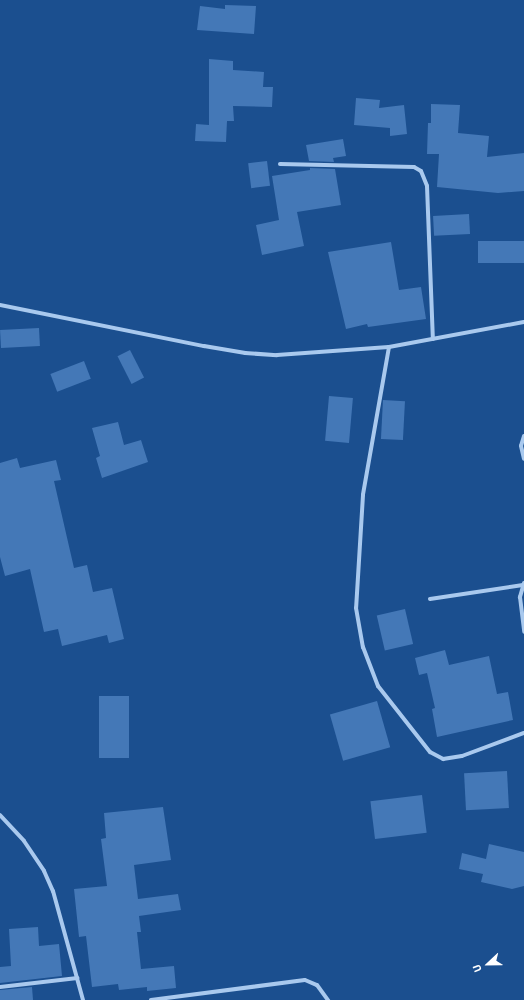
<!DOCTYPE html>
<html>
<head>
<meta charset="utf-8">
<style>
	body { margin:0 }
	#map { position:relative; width:524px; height:1000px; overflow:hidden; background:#1b4f8f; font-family:"Titillium Web",sans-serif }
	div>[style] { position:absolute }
	.building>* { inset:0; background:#4478b7; transform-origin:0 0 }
	.minor>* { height:4px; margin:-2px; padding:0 2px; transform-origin:2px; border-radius:2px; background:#a9c9ee }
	span { translate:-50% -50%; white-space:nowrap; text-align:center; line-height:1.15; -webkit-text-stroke:3px #1b4f8f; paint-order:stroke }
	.north { position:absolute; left:468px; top:944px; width:40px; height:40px; -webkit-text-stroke:3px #1b4f8f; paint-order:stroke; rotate:248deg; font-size:11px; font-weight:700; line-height:16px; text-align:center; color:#fff }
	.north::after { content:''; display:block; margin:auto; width:14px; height:18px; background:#fff; clip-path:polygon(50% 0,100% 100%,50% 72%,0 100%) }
</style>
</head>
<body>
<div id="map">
	<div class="building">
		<div style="clip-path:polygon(225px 5px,256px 6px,254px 34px,197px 30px,200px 6px,225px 9px)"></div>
		<div style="clip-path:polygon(209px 59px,233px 61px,233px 70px,264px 72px,263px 87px,273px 87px,272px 107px,233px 106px,234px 121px,227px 121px,226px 142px,195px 141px,196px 124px,209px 125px)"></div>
		<div style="clip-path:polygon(356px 98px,380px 100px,379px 108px,404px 105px,407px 134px,390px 136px,390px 128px,354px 125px)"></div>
		<div style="clip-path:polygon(431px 104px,460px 105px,458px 133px,489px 136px,487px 157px,524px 153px,524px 191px,498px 193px,437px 187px,439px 154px,427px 154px,428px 123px,431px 123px)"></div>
		<div style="clip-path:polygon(343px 139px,346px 156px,333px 158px,334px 162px,309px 161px,306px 145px)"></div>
		<div style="left:267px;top:161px;width:25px;height:19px;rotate:83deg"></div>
		<div style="clip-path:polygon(310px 168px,335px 169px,341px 205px,297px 212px,304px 246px,262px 255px,256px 225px,279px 220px,272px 176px,310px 170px)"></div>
		<div style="left:469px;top:214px;width:20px;height:36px;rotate:87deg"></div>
		<div style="left:524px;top:241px;width:22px;height:46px;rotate:90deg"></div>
		<div style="clip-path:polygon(391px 242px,399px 290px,421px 287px,426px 319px,368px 327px,367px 324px,346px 329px,328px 252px)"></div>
		<div style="left:39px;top:328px;width:18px;height:39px;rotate:87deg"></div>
		<div style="left:130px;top:350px;width:31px;height:14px;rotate:63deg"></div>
		<div style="left:84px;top:361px;width:19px;height:36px;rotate:69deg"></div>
		<div style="left:329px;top:396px;width:24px;height:45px;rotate:5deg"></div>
		<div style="left:383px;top:400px;width:22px;height:39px;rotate:3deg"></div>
		<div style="clip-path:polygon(118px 422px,124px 445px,141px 440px,148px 462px,102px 478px,96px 458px,100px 456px,92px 428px)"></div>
		<div style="clip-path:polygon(17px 458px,20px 468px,56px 460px,61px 480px,54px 481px,74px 568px,87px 565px,93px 592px,112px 588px,124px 639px,109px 643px,107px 635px,62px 646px,58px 629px,44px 632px,30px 569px,5px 576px,0 557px,0 463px)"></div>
		<div style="left:405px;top:609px;width:36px;height:29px;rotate:77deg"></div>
		<div style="clip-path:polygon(445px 650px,449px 665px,489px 656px,497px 694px,508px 692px,513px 720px,437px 737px,432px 709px,435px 708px,427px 673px,419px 675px,415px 658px)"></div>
		<div style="left:99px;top:696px;width:30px;height:62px"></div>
		<div style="left:377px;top:701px;width:48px;height:49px;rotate:74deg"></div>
		<div style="left:507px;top:771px;width:37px;height:43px;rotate:87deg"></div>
		<div style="left:422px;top:795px;width:38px;height:52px;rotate:83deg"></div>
		<div style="clip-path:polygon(163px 807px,171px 860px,134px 865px,138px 899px,178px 894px,181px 910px,139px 916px,141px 932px,137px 932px,141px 969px,174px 966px,176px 988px,147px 991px,147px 987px,119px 990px,118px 984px,92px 987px,86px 936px,79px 937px,74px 889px,107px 886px,101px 839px,106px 838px,104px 813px)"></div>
		<div style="clip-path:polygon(489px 844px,524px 852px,524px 886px,512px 889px,481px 882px,483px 874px,459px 869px,462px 853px,486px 859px)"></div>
		<div style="clip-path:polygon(38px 927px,39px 946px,59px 944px,62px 976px,0 983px,0 967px,11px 966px,9px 929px)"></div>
		<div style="clip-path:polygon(32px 987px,33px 1000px,0 1000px,0 990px)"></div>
	</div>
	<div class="minor">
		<div style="left:280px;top:164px;width:134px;rotate:1.3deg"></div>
		<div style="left:414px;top:167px;width:8px;rotate:30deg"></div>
		<div style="left:421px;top:171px;width:16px;rotate:68deg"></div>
		<div style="left:427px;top:186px;width:153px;rotate:87.8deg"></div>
		<div style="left:0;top:305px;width:208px;rotate:11.4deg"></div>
		<div style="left:204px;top:346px;width:42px;rotate:9.7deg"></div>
		<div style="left:245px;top:353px;width:32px;rotate:4deg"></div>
		<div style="left:277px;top:355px;width:112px;rotate:-4.1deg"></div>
		<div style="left:389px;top:347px;width:137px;rotate:-10.5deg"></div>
		<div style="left:389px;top:347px;width:150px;rotate:100deg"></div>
		<div style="left:363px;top:495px;width:113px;rotate:93.5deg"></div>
		<div style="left:356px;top:608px;width:40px;rotate:80deg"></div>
		<div style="left:363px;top:647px;width:42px;rotate:69deg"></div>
		<div style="left:378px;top:686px;width:84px;rotate:51.8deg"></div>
		<div style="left:430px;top:752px;width:15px;rotate:28deg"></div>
		<div style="left:443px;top:759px;width:19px;rotate:-9deg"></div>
		<div style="left:462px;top:756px;width:66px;rotate:-20.4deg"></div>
		<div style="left:524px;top:436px;width:10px;rotate:107deg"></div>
		<div style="left:521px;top:446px;width:13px;rotate:77deg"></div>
		<div style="left:524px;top:583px;width:15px;rotate:106deg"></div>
		<div style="left:520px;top:597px;width:35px;rotate:83deg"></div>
		<div style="left:430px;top:599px;width:94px;rotate:-8.6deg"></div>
		<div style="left:0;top:815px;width:35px;rotate:47deg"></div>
		<div style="left:24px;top:841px;width:36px;rotate:56deg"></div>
		<div style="left:44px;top:871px;width:22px;rotate:66deg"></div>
		<div style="left:53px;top:891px;width:113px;rotate:74.6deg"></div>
		<div style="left:0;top:987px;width:78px;rotate:-6.7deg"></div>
		<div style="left:151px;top:1000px;width:155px;rotate:-7.4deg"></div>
		<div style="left:305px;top:980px;width:13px;rotate:23deg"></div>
		<div style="left:317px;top:985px;width:19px;rotate:54deg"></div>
	</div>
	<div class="north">U</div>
</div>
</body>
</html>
